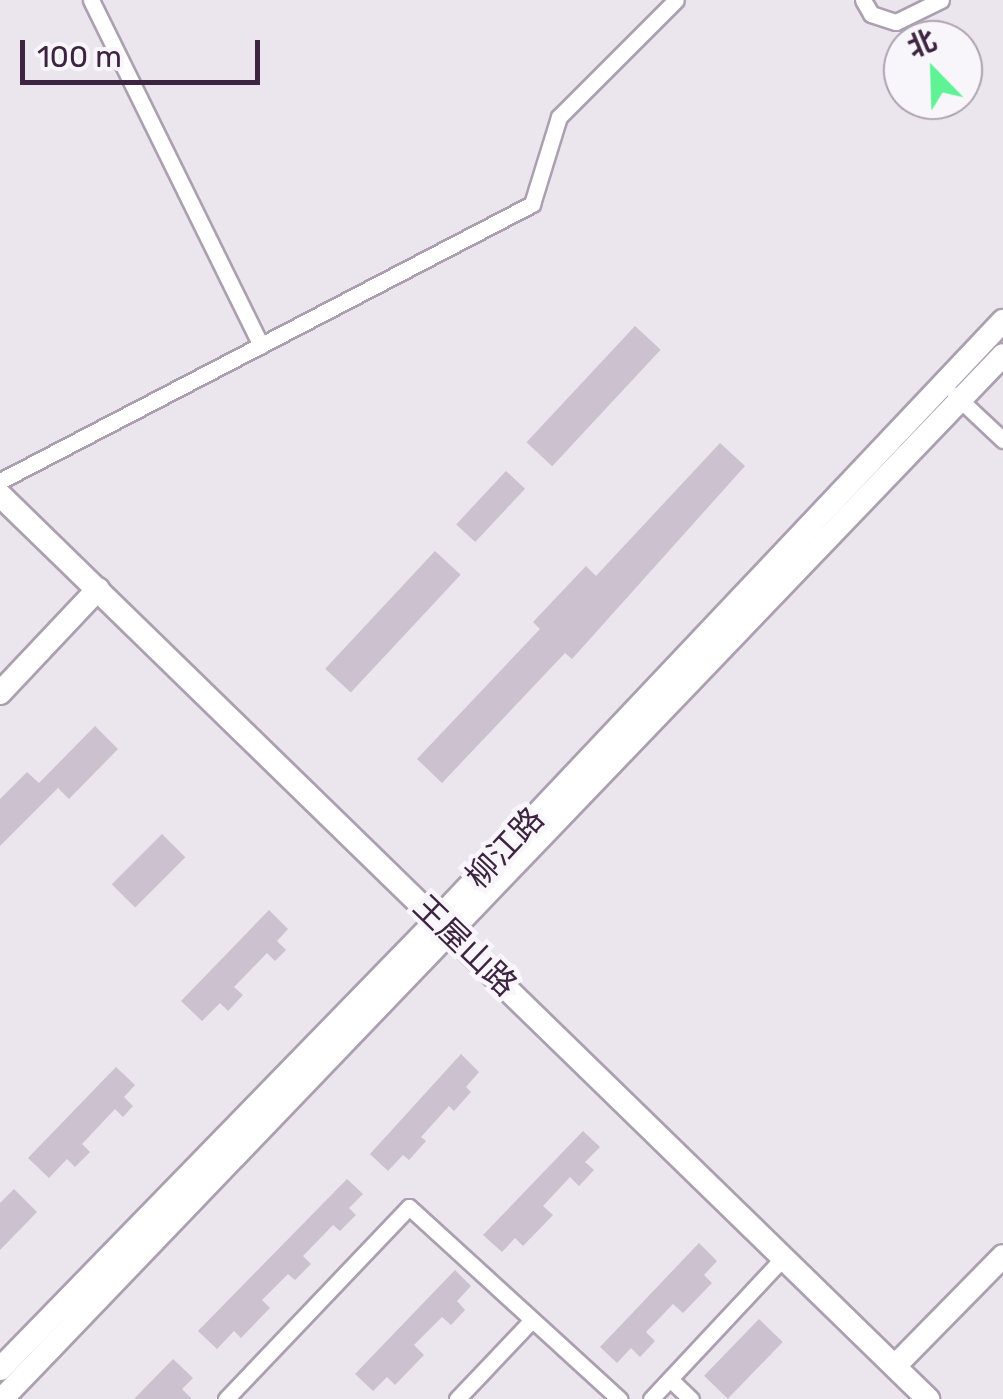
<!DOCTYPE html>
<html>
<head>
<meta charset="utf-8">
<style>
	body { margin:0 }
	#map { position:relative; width:1003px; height:1399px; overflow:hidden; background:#ebe5ee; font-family:Rubik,"Noto Sans SC",sans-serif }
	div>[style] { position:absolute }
	.building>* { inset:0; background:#cbc1cf; transform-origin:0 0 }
	.roads { filter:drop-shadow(2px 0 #aca0b0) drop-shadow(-2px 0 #aca0b0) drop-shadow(0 2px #aca0b0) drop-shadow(0 -2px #aca0b0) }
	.street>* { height:15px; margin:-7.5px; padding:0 7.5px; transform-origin:7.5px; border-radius:7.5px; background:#fff }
	.secondary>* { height:22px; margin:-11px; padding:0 11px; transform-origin:11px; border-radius:11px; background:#fff }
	span { translate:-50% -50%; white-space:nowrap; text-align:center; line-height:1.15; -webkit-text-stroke:9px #f9f6fb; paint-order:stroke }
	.street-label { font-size:32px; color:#3d2441 }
	.north { position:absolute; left:883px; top:20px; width:100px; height:100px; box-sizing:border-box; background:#f9f6fb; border:2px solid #aea2b1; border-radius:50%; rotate:337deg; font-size:28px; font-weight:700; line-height:40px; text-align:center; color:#3d2441 }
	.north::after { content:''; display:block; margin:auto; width:35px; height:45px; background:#5ff395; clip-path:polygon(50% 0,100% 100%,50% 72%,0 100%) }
	.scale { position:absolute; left:20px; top:40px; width:240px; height:45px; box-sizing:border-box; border:5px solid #3d2441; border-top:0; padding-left:12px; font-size:30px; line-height:35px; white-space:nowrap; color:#3d2441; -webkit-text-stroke:8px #f9f6fb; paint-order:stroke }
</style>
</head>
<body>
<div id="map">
	<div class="building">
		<div style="left:635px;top:326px;width:35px;height:159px;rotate:43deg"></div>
		<div style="clip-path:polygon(720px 443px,745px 466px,572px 659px,565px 653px,442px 783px,417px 759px,540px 629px,533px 622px,586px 566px,596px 576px)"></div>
		<div style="left:506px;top:471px;width:26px;height:73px;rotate:43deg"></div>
		<div style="left:435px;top:551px;width:35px;height:161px;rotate:43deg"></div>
		<div style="clip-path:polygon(95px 726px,118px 749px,69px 799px,58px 788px,0 846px,0 799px,27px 772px,39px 783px)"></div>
		<div style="left:162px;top:834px;width:33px;height:71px;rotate:45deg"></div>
		<div style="clip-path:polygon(269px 910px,288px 929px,277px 941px,286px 950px,275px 961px,267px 953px,234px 987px,243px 995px,228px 1011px,220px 1003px,202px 1021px,181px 1001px)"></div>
		<div style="clip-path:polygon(461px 1054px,479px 1072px,466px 1087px,471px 1092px,454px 1111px,449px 1106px,421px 1137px,426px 1141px,409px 1160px,403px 1155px,388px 1171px,370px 1154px)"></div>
		<div style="clip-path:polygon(116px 1067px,135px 1085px,124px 1097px,133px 1106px,123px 1117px,115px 1109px,82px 1144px,90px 1152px,75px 1167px,67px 1159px,49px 1178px,28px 1158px)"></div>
		<div style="clip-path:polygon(583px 1131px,600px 1147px,585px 1162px,594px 1170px,579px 1186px,570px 1177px,543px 1206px,553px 1215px,523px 1246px,515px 1238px,502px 1252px,483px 1235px)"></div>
		<div style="clip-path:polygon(347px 1179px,363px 1194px,349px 1208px,356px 1215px,340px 1231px,333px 1225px,303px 1256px,311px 1264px,295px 1280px,288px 1274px,262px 1300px,270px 1308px,241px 1338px,234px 1331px,217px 1349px,198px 1331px)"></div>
		<div style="clip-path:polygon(14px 1189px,37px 1212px,0 1250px,0 1203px)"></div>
		<div style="clip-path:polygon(699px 1243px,717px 1261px,704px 1275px,712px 1283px,683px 1313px,673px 1304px,646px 1332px,655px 1341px,640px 1357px,631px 1348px,617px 1363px,600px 1347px)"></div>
		<div style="clip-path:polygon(455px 1270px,471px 1286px,457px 1301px,465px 1310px,451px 1325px,442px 1317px,414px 1345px,424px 1355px,395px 1385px,387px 1377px,373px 1391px,355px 1374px)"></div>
		<div style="left:759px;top:1319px;width:33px;height:79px;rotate:44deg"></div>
		<div style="clip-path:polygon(173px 1359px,193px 1378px,182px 1389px,192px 1399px,134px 1399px)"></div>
	</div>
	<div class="roads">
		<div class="street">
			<div style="left:91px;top:0;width:385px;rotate:63.8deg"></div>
			<div style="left:863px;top:0;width:16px;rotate:60deg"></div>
			<div style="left:871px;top:14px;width:26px;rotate:18deg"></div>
			<div style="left:896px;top:22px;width:50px;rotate:-26.1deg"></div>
			<div style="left:955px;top:395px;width:66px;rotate:43.2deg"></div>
			<div style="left:0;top:481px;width:600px;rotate:-27.5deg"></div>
			<div style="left:532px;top:204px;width:91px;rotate:-72.8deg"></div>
			<div style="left:559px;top:117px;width:165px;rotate:-45deg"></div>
			<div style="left:670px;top:1379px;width:29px;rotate:44deg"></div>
			<div style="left:226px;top:1399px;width:265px;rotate:-46.4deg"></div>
			<div style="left:409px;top:1207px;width:285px;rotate:42.4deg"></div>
			<div style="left:457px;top:1399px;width:109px;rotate:-46.5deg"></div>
			<div style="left:651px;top:1399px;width:196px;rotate:-46.9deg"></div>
		</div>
		<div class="secondary">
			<div style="left:0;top:495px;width:1296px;rotate:44.25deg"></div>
			<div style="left:0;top:693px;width:143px;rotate:-46.7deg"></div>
			<div style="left:895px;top:1366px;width:154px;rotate:-45.5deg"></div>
			<div style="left:0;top:1369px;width:628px;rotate:-45.77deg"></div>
			<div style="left:438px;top:919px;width:823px;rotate:-46.63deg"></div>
			<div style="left:2px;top:1399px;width:1446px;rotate:-46.2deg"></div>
		</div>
	</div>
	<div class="street-label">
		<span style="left:505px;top:848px;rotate:-47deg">柳江路</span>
		<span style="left:465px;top:946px;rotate:44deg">王屋山路</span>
	</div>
	<div class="north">北</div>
	<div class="scale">100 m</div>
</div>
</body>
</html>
